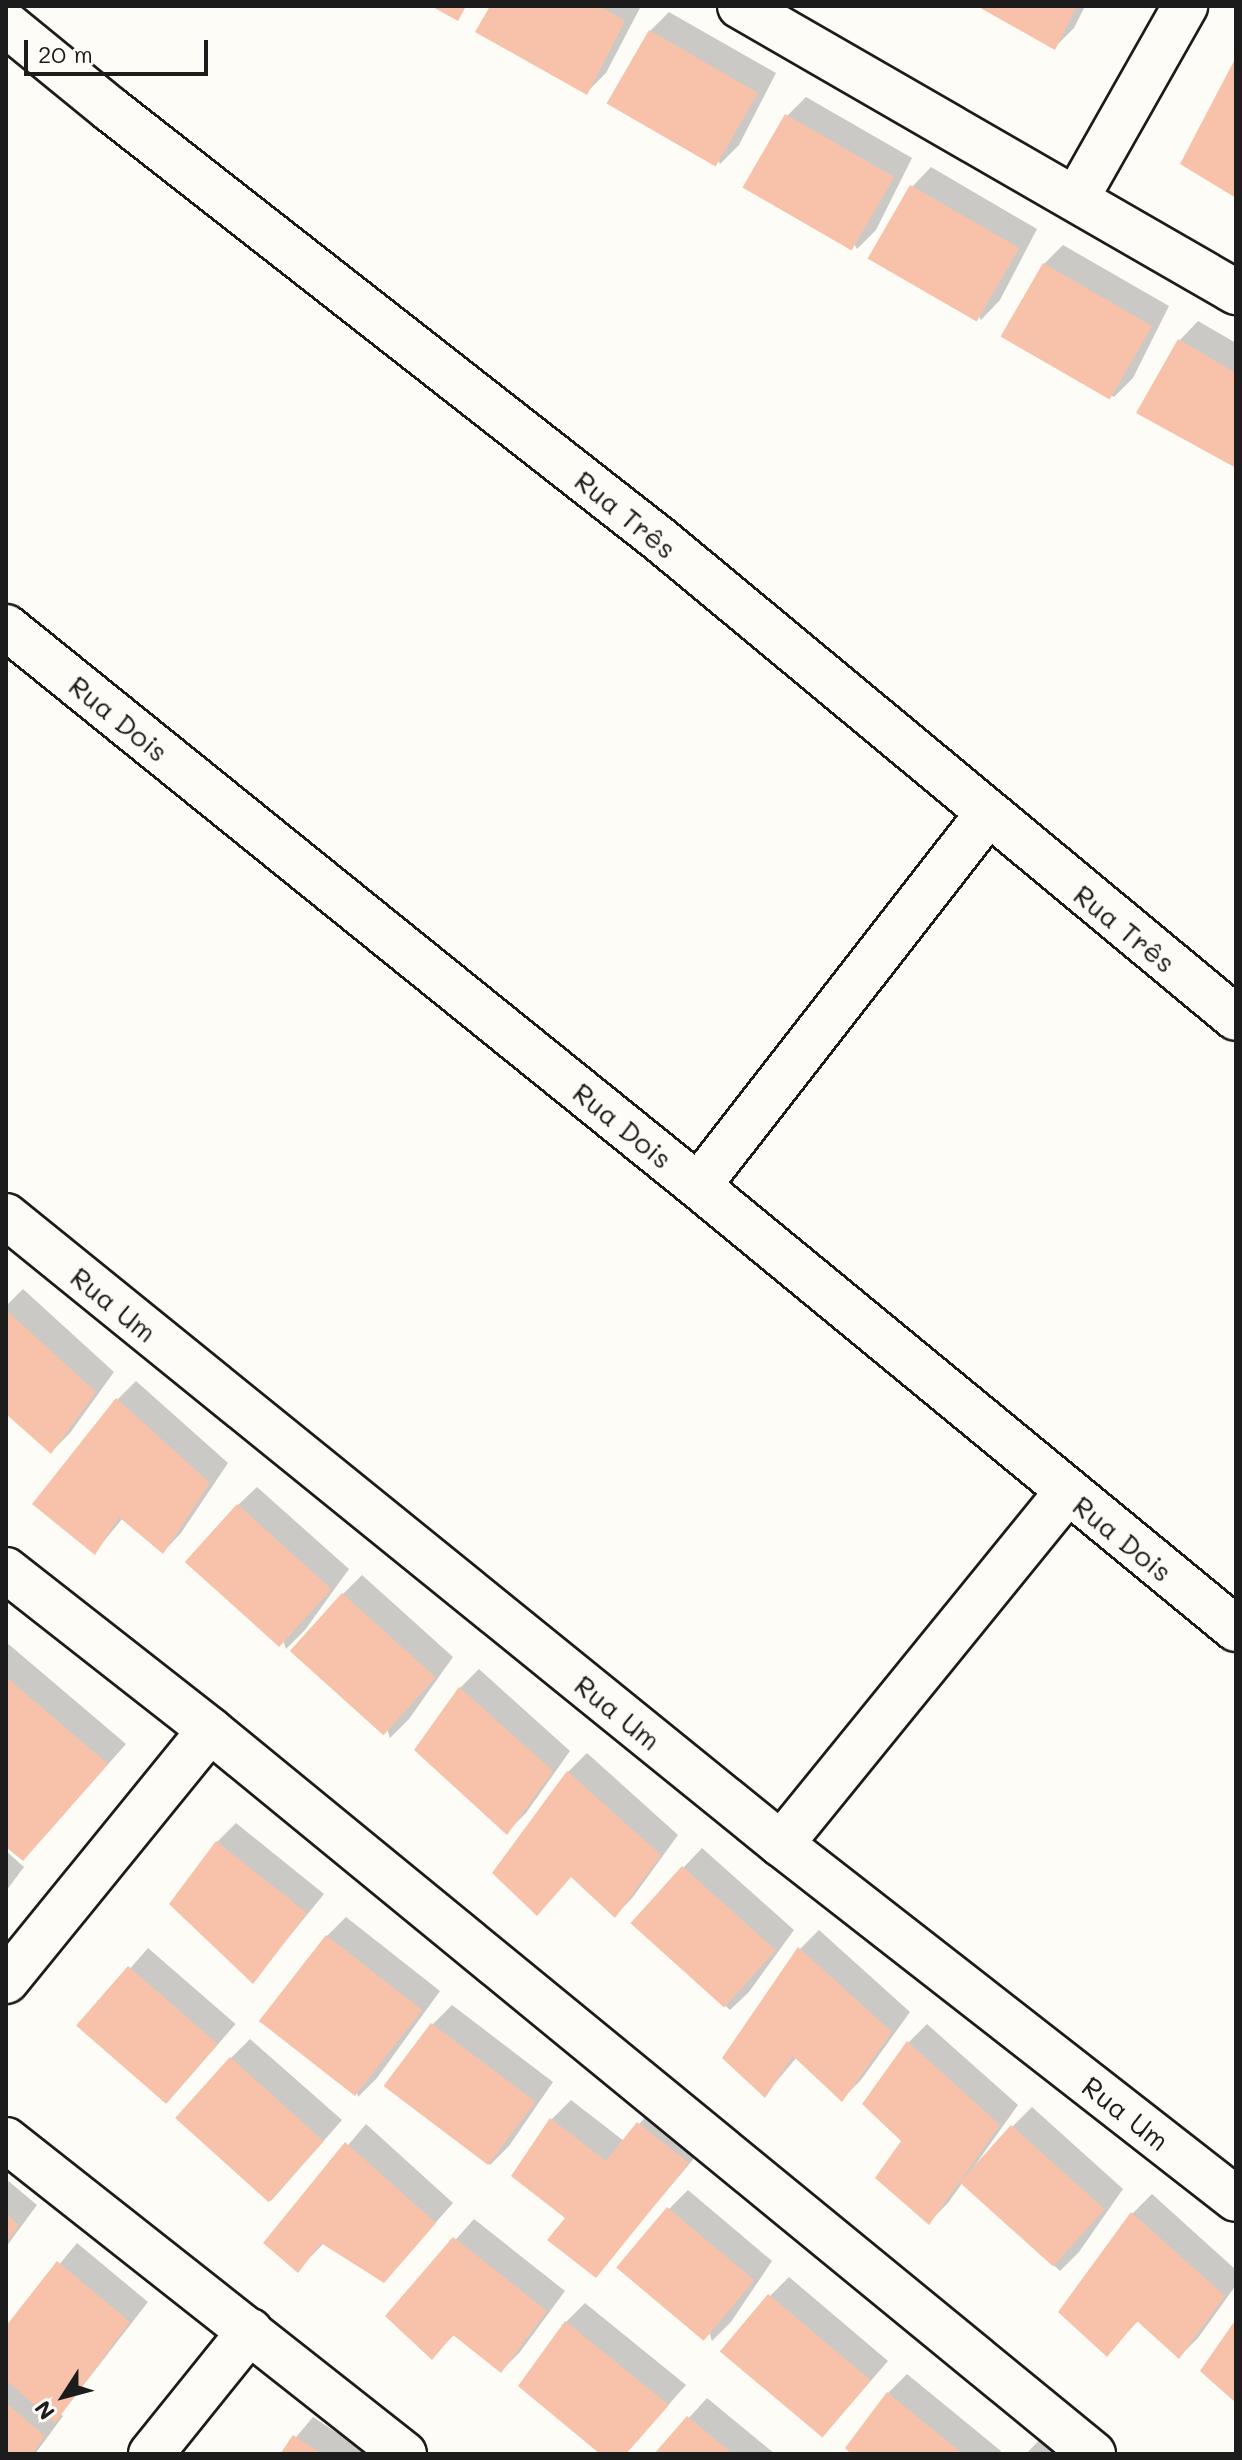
<!DOCTYPE html>
<html>
<head>
<meta charset="utf-8">
<style>
	body { margin:0 }
	#map { position:relative; width:1242px; height:2460px; overflow:hidden; background:#fdfcf7; font-family:Mali,sans-serif }
	div>[style] { position:absolute }
	.shadow>* { inset:0; background:#0003; transform-origin:0 0 }
	.building>* { inset:0; background:#f8c2aa; transform-origin:0 0 }
	.roads { filter:drop-shadow(2px 0 #1c1c1c) drop-shadow(-2px 0 #1c1c1c) drop-shadow(0 2px #1c1c1c) drop-shadow(0 -2px #1c1c1c) }
	.street>* { height:44px; margin:-22px; padding:0 22px; transform-origin:22px; border-radius:22px; background:#fdfcf7 }
	span { translate:-50% -50%; white-space:nowrap; text-align:center; line-height:1.15; -webkit-text-stroke:6px #fdfcf7; paint-order:stroke }
	.street-label { font-size:28px; color:#1c1c1c }
	.frame { position:absolute; inset:0; border:8px solid #1c1c1c; pointer-events:none }
	.north { position:absolute; left:24px; top:2356px; width:80px; height:80px; -webkit-text-stroke:6px #fdfcf7; paint-order:stroke; rotate:234deg; font-size:22px; font-weight:700; line-height:32px; text-align:center; color:#1c1c1c }
	.north::after { content:''; display:block; margin:auto; width:28px; height:36px; background:#1c1c1c; clip-path:polygon(50% 0,100% 100%,50% 72%,0 100%) }
	.scale { position:absolute; left:24px; top:40px; width:184px; height:36px; box-sizing:border-box; border:4px solid #1c1c1c; border-top:0; padding-left:10px; font-size:24px; line-height:28px; white-space:nowrap; color:#1c1c1c; -webkit-text-stroke:6px #fdfcf7; paint-order:stroke }
</style>
</head>
<body>
<div id="map">
	<div class="shadow">
		<div style="clip-path:polygon(492px 6px,641px 6px,606px 73px,587px 92px)"></div>
		<div style="clip-path:polygon(981px 6px,1085px 6px,1074px 28px,1055px 47px)"></div>
		<div style="clip-path:polygon(669px 12px,776px 73px,739px 145px,720px 164px,650px 31px)"></div>
		<div style="clip-path:polygon(806px 97px,912px 158px,876px 230px,857px 249px,787px 116px)"></div>
		<div style="clip-path:polygon(931px 167px,1037px 229px,1000px 300px,981px 320px,912px 187px)"></div>
		<div style="clip-path:polygon(1063px 245px,1169px 306px,1133px 378px,1114px 397px,1005px 336px,1044px 264px)"></div>
		<div style="clip-path:polygon(1198px 321px,1236px 343px,1236px 466px,1179px 341px)"></div>
		<div style="clip-path:polygon(23px 1289px,114px 1372px,70px 1433px,51px 1452px,6px 1411px,6px 1306px)"></div>
		<div style="clip-path:polygon(136px 1381px,228px 1463px,181px 1533px,163px 1552px,123px 1518px,95px 1552px,117px 1400px)"></div>
		<div style="clip-path:polygon(257px 1487px,349px 1569px,305px 1630px,286px 1649px,238px 1505px)"></div>
		<div style="clip-path:polygon(362px 1575px,453px 1657px,409px 1719px,390px 1738px,343px 1594px)"></div>
		<div style="clip-path:polygon(6px 1642px,126px 1744px,42px 1839px,6px 1845px)"></div>
		<div style="clip-path:polygon(479px 1669px,570px 1751px,526px 1813px,507px 1832px,417px 1750px,460px 1688px)"></div>
		<div style="clip-path:polygon(587px 1753px,678px 1835px,633px 1897px,615px 1916px,572px 1875px,537px 1913px,568px 1772px)"></div>
		<div style="clip-path:polygon(236px 1823px,324px 1894px,253px 1981px,171px 1904px,217px 1842px)"></div>
		<div style="clip-path:polygon(702px 1848px,794px 1930px,749px 1992px,730px 2010px,640px 1928px,684px 1867px)"></div>
		<div style="clip-path:polygon(6px 1851px,24px 1867px,6px 1891px)"></div>
		<div style="clip-path:polygon(346px 1917px,440px 1991px,377px 2078px,358px 2097px,327px 1936px)"></div>
		<div style="clip-path:polygon(819px 1930px,910px 2012px,861px 2080px,842px 2099px,797px 2057px,765px 2095px,800px 1949px)"></div>
		<div style="left:148px;top:1948px;width:116px;height:104px;rotate:41deg"></div>
		<div style="clip-path:polygon(452px 2005px,553px 2082px,509px 2146px,490px 2165px,387px 2086px,433px 2024px)"></div>
		<div style="clip-path:polygon(927px 2024px,1018px 2105px,948px 2203px,929px 2222px,904px 2141px,908px 2043px)"></div>
		<div style="clip-path:polygon(250px 2039px,342px 2120px,271px 2201px,231px 2058px)"></div>
		<div style="clip-path:polygon(571px 2100px,624px 2141px,657px 2104px,707px 2143px,595px 2276px,567px 2218px,514px 2176px,552px 2119px)"></div>
		<div style="clip-path:polygon(1032px 2107px,1123px 2189px,1079px 2252px,1060px 2271px,969px 2187px,1013px 2126px)"></div>
		<div style="clip-path:polygon(366px 2124px,453px 2203px,384px 2281px,324px 2243px,298px 2270px,265px 2243px)"></div>
		<div style="clip-path:polygon(6px 2179px,37px 2205px,6px 2247px)"></div>
		<div style="clip-path:polygon(688px 2190px,772px 2261px,731px 2322px,712px 2341px,669px 2209px)"></div>
		<div style="clip-path:polygon(1152px 2194px,1236px 2270px,1236px 2285px,1198px 2338px,1179px 2357px,1139px 2320px,1107px 2354px,1061px 2312px,1133px 2213px)"></div>
		<div style="clip-path:polygon(474px 2219px,565px 2291px,520px 2352px,501px 2371px,455px 2334px,432px 2357px,388px 2316px)"></div>
		<div style="clip-path:polygon(77px 2243px,148px 2302px,61px 2414px,63px 2416px,35px 2454px,6px 2454px,6px 2329px)"></div>
		<div style="clip-path:polygon(789px 2277px,888px 2361px,825px 2434px,770px 2296px)"></div>
		<div style="clip-path:polygon(585px 2303px,686px 2385px,625px 2454px,603px 2454px,566px 2322px)"></div>
		<div style="clip-path:polygon(907px 2374px,1001px 2451px,999px 2454px,855px 2454px,848px 2448px,888px 2393px)"></div>
		<div style="clip-path:polygon(707px 2398px,775px 2454px,656px 2454px)"></div>
		<div style="clip-path:polygon(313px 2417px,369px 2454px,282px 2454px)"></div>
		<div style="clip-path:polygon(1046px 2433px,1071px 2454px,1026px 2454px)"></div>
	</div>
	<div class="building">
		<div style="clip-path:polygon(431px 6px,466px 6px,458px 21px)"></div>
		<div style="clip-path:polygon(490px 6px,600px 6px,625px 21px,587px 95px,475px 32px)"></div>
		<div style="clip-path:polygon(977px 6px,1077px 6px,1055px 50px)"></div>
		<div style="left:649px;top:30px;width:126px;height:85px;rotate:30deg"></div>
		<div style="clip-path:polygon(1236px 57px,1236px 198px,1180px 164px)"></div>
		<div style="left:785px;top:114px;width:126px;height:85px;rotate:30deg"></div>
		<div style="left:910px;top:185px;width:126px;height:85px;rotate:30deg"></div>
		<div style="left:1043px;top:263px;width:126px;height:85px;rotate:30deg"></div>
		<div style="clip-path:polygon(1178px 339px,1236px 373px,1236px 468px,1136px 413px)"></div>
		<div style="clip-path:polygon(6px 1310px,96px 1392px,51px 1454px,6px 1414px)"></div>
		<div style="clip-path:polygon(116px 1398px,210px 1483px,163px 1554px,119px 1517px,95px 1555px,32px 1504px)"></div>
		<div style="left:237px;top:1504px;width:127px;height:78px;rotate:42deg"></div>
		<div style="left:342px;top:1593px;width:126px;height:78px;rotate:42deg"></div>
		<div style="clip-path:polygon(6px 1677px,108px 1764px,23px 1861px,6px 1847px)"></div>
		<div style="clip-path:polygon(459px 1687px,553px 1771px,507px 1835px,414px 1750px)"></div>
		<div style="clip-path:polygon(567px 1771px,661px 1855px,615px 1918px,571px 1877px,537px 1916px,492px 1873px)"></div>
		<div style="clip-path:polygon(216px 1841px,307px 1913px,253px 1984px,169px 1904px)"></div>
		<div style="left:682px;top:1866px;width:126px;height:77px;rotate:42deg"></div>
		<div style="left:326px;top:1935px;width:122px;height:109px;rotate:38deg"></div>
		<div style="clip-path:polygon(798px 1947px,892px 2032px,842px 2102px,793px 2056px,765px 2098px,722px 2058px)"></div>
		<div style="left:128px;top:1966px;width:119px;height:79px;rotate:41deg"></div>
		<div style="left:431px;top:2023px;width:131px;height:79px;rotate:37deg"></div>
		<div style="clip-path:polygon(907px 2041px,1000px 2125px,929px 2225px,875px 2178px,901px 2141px,862px 2104px)"></div>
		<div style="left:230px;top:2057px;width:126px;height:82px;rotate:42deg"></div>
		<div style="clip-path:polygon(550px 2118px,606px 2161px,637px 2122px,689px 2163px,596px 2278px,547px 2240px,565px 2218px,511px 2176px)"></div>
		<div style="left:1011px;top:2125px;width:126px;height:77px;rotate:42deg"></div>
		<div style="clip-path:polygon(345px 2142px,436px 2223px,384px 2283px,321px 2243px,298px 2273px,263px 2243px)"></div>
		<div style="left:667px;top:2207px;width:114px;height:79px;rotate:40deg"></div>
		<div style="clip-path:polygon(1131px 2212px,1225px 2296px,1179px 2359px,1137px 2321px,1107px 2357px,1058px 2312px)"></div>
		<div style="clip-path:polygon(6px 2214px,19px 2225px,6px 2243px)"></div>
		<div style="clip-path:polygon(453px 2237px,547px 2311px,501px 2373px,453px 2335px,432px 2360px,385px 2316px)"></div>
		<div style="clip-path:polygon(57px 2261px,130px 2322px,55px 2423px,6px 2380px,6px 2326px)"></div>
		<div style="left:768px;top:2294px;width:134px;height:75px;rotate:40deg"></div>
		<div style="clip-path:polygon(1236px 2319px,1236px 2403px,1200px 2371px)"></div>
		<div style="clip-path:polygon(565px 2321px,669px 2405px,626px 2454px,600px 2454px,518px 2386px)"></div>
		<div style="clip-path:polygon(887px 2392px,963px 2454px,851px 2454px,845px 2448px)"></div>
		<div style="clip-path:polygon(6px 2403px,45px 2436px,32px 2454px,6px 2454px)"></div>
		<div style="clip-path:polygon(687px 2416px,733px 2454px,654px 2454px)"></div>
		<div style="clip-path:polygon(293px 2435px,322px 2454px,280px 2454px)"></div>
	</div>
	<div class="roads">
		<div class="street">
			<div style="left:740px;top:6px;width:573px;rotate:29.97deg"></div>
			<div style="left:6px;top:24px;width:134px;rotate:39.3deg"></div>
			<div style="left:110px;top:109px;width:696px;rotate:38.06deg"></div>
			<div style="left:658px;top:538px;width:751px;rotate:39.71deg"></div>
			<div style="left:1076px;top:199px;width:222px;rotate:-60.5deg"></div>
			<div style="left:6px;top:627px;width:890px;rotate:38.93deg"></div>
			<div style="left:698px;top:1186px;width:697px;rotate:39.47deg"></div>
			<div style="left:698px;top:1186px;width:470px;rotate:-52.1deg"></div>
			<div style="left:6px;top:1216px;width:998px;rotate:39.02deg"></div>
			<div style="left:781px;top:1844px;width:577px;rotate:37.96deg"></div>
			<div style="left:6px;top:1570px;width:259px;rotate:38.1deg"></div>
			<div style="left:210px;top:1730px;width:1142px;rotate:39.35deg"></div>
			<div style="left:781px;top:1844px;width:454px;rotate:-50.9deg"></div>
			<div style="left:6px;top:1981px;width:323px;rotate:-50.9deg"></div>
			<div style="left:6px;top:2140px;width:507px;rotate:38.27deg"></div>
			<div style="left:151px;top:2454px;width:158px;rotate:-51.2deg"></div>
		</div>
	</div>
	<div class="street-label">
		<span style="left:626px;top:514px;rotate:39deg">Rua Três</span>
		<span style="left:119px;top:718px;rotate:39deg">Rua Dois</span>
		<span style="left:1125px;top:928px;rotate:39deg">Rua Três</span>
		<span style="left:623px;top:1125px;rotate:39deg">Rua Dois</span>
		<span style="left:114px;top:1304px;rotate:39deg">Rua Um</span>
		<span style="left:1123px;top:1538px;rotate:39deg">Rua Dois</span>
		<span style="left:618px;top:1712px;rotate:39deg">Rua Um</span>
		<span style="left:1126px;top:2113px;rotate:38deg">Rua Um</span>
	</div>
	<div class="frame"></div>
	<div class="north">N</div>
	<div class="scale">20 m</div>
</div>
</body>
</html>
